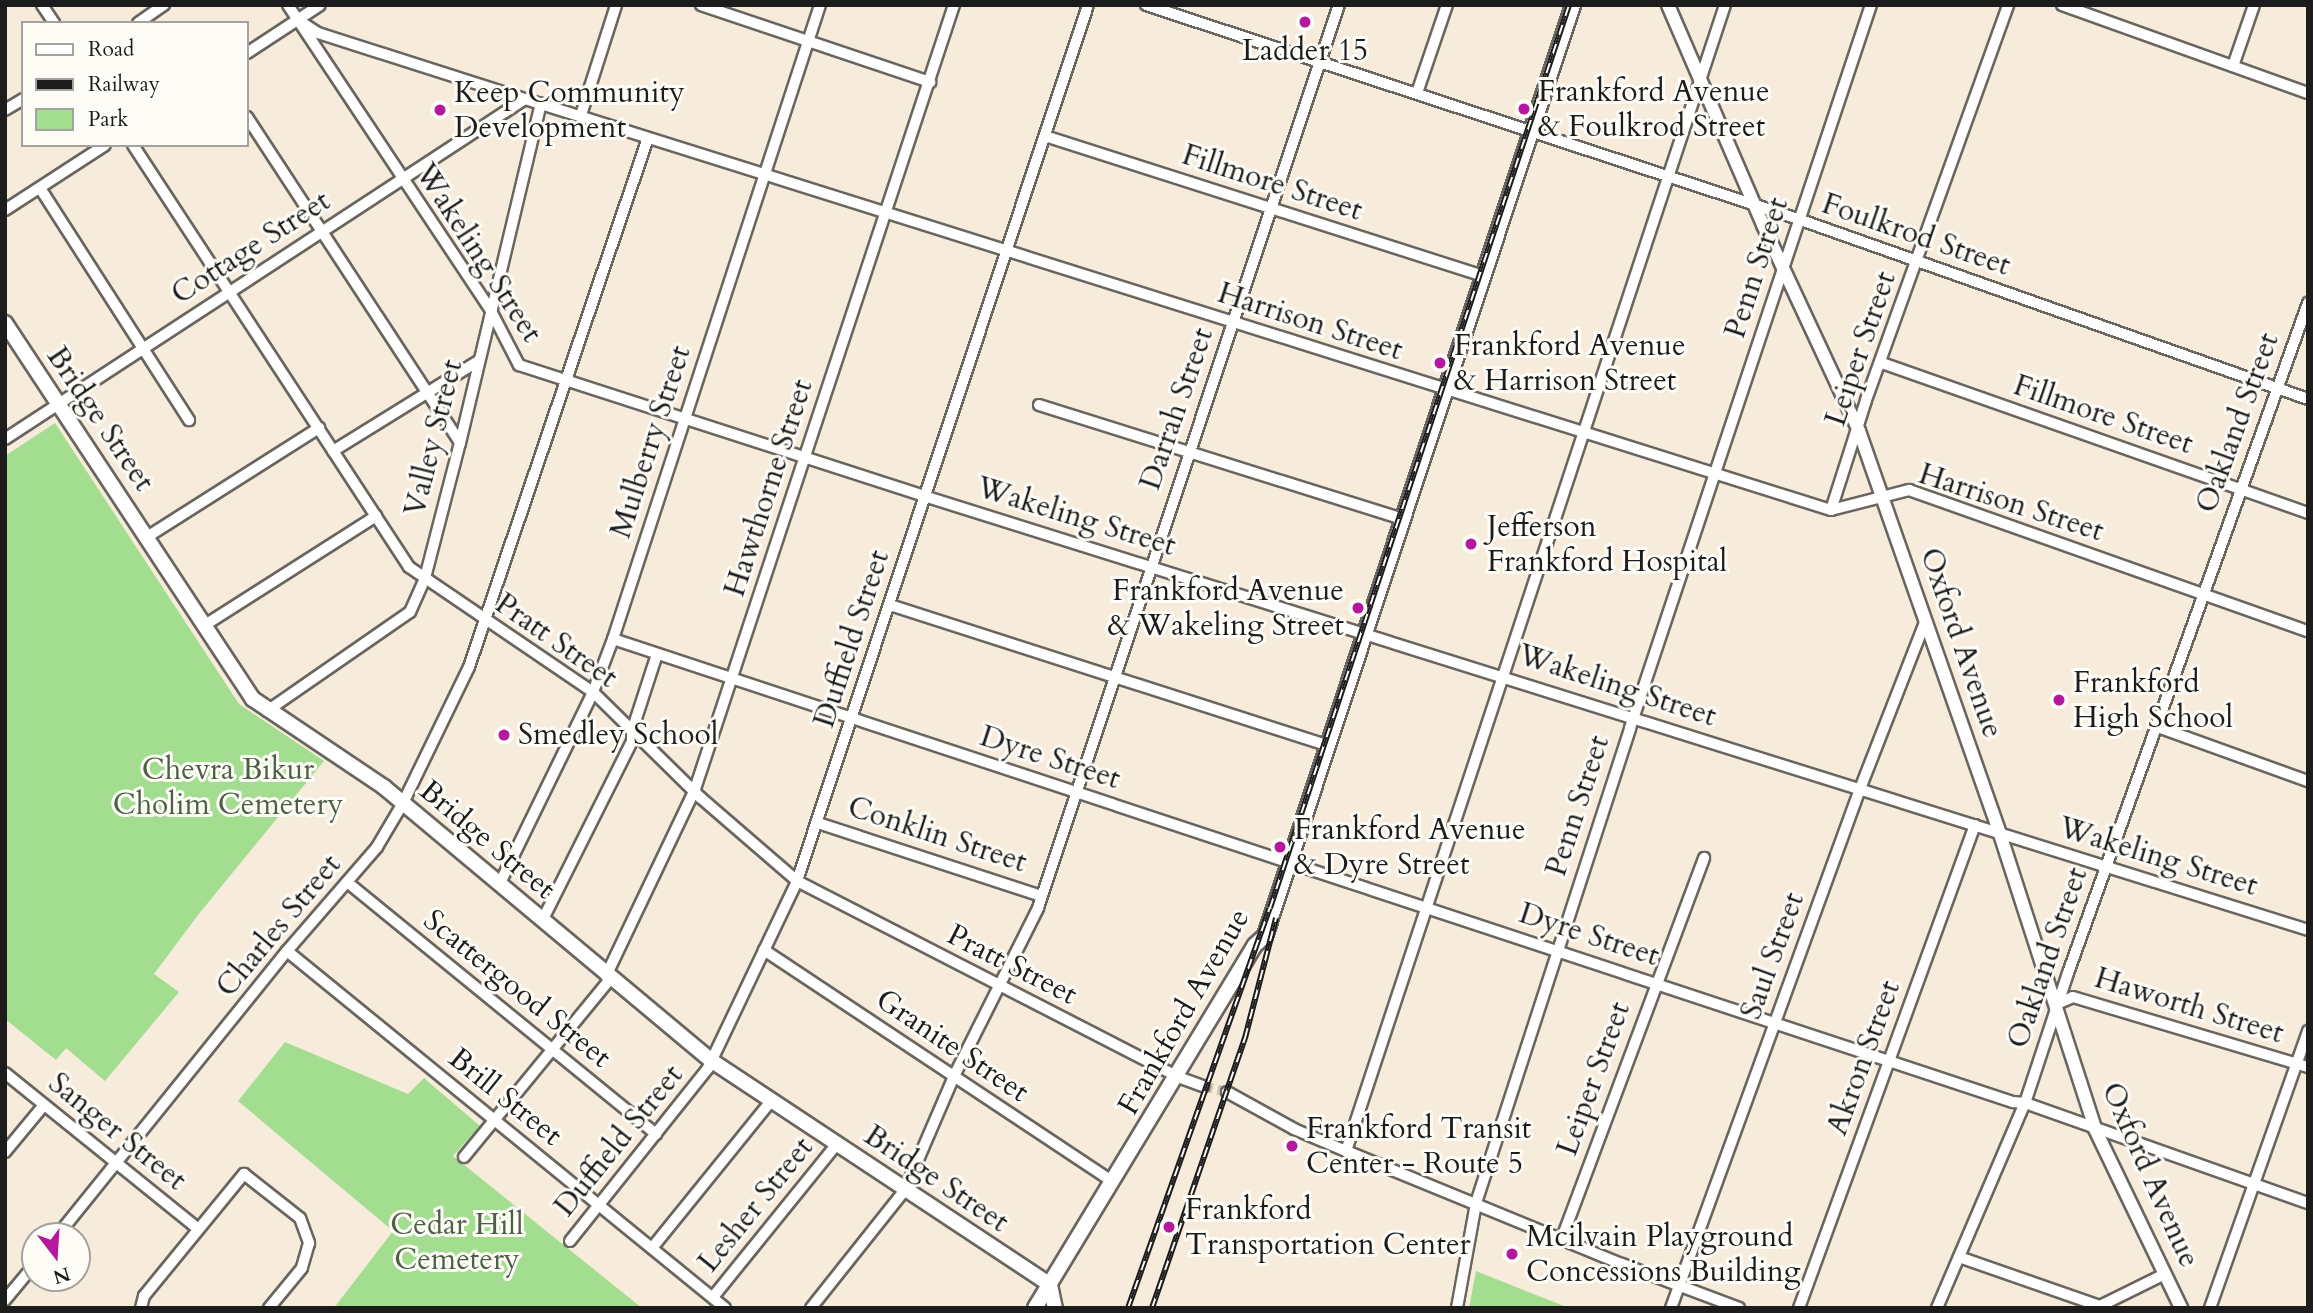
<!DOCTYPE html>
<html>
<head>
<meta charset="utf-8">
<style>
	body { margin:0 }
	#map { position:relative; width:2313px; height:1313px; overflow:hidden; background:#f7ecdb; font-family:Cardo,serif }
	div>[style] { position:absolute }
	.green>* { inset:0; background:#a3dd90 }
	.minor-tunnel>* { height:10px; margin-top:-5px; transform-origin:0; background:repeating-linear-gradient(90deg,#cbc2b5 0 10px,transparent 0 15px) }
	.roads { filter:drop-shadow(2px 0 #69655f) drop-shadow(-2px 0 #69655f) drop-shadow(0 2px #69655f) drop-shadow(0 -2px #69655f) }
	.minor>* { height:10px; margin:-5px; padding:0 5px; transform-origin:5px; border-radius:5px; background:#fff }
	.tertiary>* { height:12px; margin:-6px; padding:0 6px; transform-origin:6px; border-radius:6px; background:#fff }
	.secondary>* { height:14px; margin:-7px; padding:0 7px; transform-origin:7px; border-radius:7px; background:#fff }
	.rail>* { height:6px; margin-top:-3px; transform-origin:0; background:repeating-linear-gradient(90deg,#fdfcf7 0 10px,#1c1c1c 0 20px); box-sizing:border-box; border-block:2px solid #1c1c1c }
	.dots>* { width:19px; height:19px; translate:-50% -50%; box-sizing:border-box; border:4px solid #fdfcf7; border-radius:50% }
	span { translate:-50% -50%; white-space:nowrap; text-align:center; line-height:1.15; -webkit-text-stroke:6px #fdfcf7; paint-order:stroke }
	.poi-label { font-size:30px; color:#1c1c1c }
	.left { translate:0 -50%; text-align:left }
	.right { translate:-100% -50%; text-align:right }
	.street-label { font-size:30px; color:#1c1c1c }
	.park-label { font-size:30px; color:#4b6045 }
	.frame { position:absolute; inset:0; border:7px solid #1c1c1c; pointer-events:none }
	.legend { position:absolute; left:21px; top:21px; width:228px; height:126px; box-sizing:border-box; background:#fdfcf7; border:2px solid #a3a29f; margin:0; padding:9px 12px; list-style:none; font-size:21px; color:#1c1c1c }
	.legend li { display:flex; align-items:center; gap:14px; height:35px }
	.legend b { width:35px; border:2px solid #a3a29f }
	.north { position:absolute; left:21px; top:1222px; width:70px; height:70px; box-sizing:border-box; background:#fdfcf7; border:2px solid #a3a29f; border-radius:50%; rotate:163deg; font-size:19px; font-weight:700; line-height:28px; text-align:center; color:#1c1c1c }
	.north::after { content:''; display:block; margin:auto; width:24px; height:32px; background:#b5179e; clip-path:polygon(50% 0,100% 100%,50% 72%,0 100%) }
</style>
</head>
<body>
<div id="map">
	<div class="green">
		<div style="clip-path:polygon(55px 423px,239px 704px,324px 761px,198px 915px,154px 974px,179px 992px,105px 1081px,66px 1048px,56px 1060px,5px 1019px,5px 456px)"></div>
		<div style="clip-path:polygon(285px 1042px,408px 1094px,424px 1078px,480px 1126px,453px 1156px,642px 1308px,334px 1308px,393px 1231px,238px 1101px)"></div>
		<div style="clip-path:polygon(1476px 1271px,1501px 1281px,1569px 1308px,1469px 1308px)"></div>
	</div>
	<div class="minor-tunnel">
		<div style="left:1203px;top:1086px;width:25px;rotate:14deg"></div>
	</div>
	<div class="roads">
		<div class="minor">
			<div style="left:42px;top:5px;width:22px;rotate:56deg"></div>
			<div style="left:288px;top:5px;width:367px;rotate:56.4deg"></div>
			<div style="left:491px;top:311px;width:61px;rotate:62.6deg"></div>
			<div style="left:519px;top:365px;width:426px;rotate:17.9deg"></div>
			<div style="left:924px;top:496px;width:1450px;rotate:17.41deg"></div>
			<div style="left:701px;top:5px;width:242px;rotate:18.6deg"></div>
			<div style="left:1146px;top:5px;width:686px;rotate:18.17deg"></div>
			<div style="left:1798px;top:219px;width:541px;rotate:19.44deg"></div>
			<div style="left:2062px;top:5px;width:261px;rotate:19.7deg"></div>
			<div style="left:138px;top:23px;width:32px;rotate:-35deg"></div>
			<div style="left:304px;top:24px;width:17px;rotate:33deg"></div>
			<div style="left:318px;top:33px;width:217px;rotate:17.7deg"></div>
			<div style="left:525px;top:99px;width:1369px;rotate:17.47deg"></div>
			<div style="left:1831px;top:510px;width:81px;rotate:-14.4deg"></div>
			<div style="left:1909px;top:490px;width:423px;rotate:19.5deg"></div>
			<div style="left:247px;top:53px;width:87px;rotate:-33.3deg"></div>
			<div style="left:2233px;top:66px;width:65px;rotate:-71deg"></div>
			<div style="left:1417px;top:93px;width:93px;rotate:-71.2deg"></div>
			<div style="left:5px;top:110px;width:21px;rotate:-31deg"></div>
			<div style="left:581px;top:115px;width:115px;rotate:-72.3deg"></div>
			<div style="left:247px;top:117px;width:389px;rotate:56.8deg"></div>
			<div style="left:1045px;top:136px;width:461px;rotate:17.7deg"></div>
			<div style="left:133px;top:145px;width:504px;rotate:56.81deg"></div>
			<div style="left:409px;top:567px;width:222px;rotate:34.2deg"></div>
			<div style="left:593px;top:692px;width:151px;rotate:44.5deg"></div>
			<div style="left:701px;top:798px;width:127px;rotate:40.8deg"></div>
			<div style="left:797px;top:881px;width:428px;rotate:27.2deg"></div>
			<div style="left:1178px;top:1077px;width:27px;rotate:20deg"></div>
			<div style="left:40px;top:188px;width:276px;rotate:57.3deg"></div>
			<div style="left:5px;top:210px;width:119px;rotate:-33deg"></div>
			<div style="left:1882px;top:363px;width:452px;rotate:19.4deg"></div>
			<div style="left:1039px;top:405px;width:380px;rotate:17.4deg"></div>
			<div style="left:5px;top:439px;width:621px;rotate:-33.18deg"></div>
			<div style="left:333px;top:451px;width:171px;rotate:-31.8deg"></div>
			<div style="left:1831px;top:510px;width:115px;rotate:-72.3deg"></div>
			<div style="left:1866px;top:400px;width:420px;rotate:-70.2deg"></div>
			<div style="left:147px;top:537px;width:204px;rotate:-32.4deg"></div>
			<div style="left:890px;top:605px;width:459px;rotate:17.8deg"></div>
			<div style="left:205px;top:625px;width:203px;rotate:-32.5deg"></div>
			<div style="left:613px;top:639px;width:1475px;rotate:18.3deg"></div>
			<div style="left:2013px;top:1102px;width:12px;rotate:5deg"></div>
			<div style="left:2025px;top:1103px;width:300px;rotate:19.5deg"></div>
			<div style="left:267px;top:711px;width:174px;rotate:-34.7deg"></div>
			<div style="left:410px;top:612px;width:37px;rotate:-66deg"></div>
			<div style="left:425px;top:578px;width:139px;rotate:-75.5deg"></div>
			<div style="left:460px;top:443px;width:349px;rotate:-76.6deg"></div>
			<div style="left:2155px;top:726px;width:163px;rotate:19.8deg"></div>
			<div style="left:818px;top:823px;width:235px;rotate:18.1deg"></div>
			<div style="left:347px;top:882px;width:399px;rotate:39.2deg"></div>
			<div style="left:500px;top:883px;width:212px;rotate:-64deg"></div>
			<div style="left:593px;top:692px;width:57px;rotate:-69.3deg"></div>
			<div style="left:613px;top:639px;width:667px;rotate:-71.92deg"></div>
			<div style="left:542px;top:921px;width:201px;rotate:-63.4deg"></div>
			<div style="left:632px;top:741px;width:10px;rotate:-90deg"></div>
			<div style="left:632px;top:731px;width:81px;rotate:-72deg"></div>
			<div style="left:764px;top:950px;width:419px;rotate:33.6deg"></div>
			<div style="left:287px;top:951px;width:565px;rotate:39.18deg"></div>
			<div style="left:606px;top:976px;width:207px;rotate:-64.5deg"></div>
			<div style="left:695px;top:789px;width:826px;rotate:-71.72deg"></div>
			<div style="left:2057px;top:1004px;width:17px;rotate:-24deg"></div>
			<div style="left:2073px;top:997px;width:245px;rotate:16.6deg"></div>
			<div style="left:5px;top:1073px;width:248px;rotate:38.9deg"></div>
			<div style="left:1227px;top:1092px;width:77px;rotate:28.9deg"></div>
			<div style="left:1294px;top:1129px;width:56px;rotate:22.9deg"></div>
			<div style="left:1346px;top:1151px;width:298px;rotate:22.3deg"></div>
			<div style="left:1622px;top:1264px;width:125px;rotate:20.6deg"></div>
			<div style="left:1346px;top:1151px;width:1207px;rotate:-71.7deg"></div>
			<div style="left:5px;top:1152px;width:61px;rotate:-50.3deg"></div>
			<div style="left:464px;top:1157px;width:230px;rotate:-50.6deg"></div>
			<div style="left:57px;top:1236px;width:366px;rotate:-51.1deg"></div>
			<div style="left:287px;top:951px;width:138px;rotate:-49.1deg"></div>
			<div style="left:377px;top:847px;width:51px;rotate:-59.4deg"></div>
			<div style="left:403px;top:803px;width:151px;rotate:-64.1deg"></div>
			<div style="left:469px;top:667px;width:558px;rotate:-71.31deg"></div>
			<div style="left:1562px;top:1238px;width:406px;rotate:-69.5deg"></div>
			<div style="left:570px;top:1241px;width:221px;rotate:-51.4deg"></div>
			<div style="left:708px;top:1068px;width:207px;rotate:-64.5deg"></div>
			<div style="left:797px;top:881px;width:923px;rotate:-71.62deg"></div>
			<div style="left:652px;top:1248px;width:189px;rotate:-51deg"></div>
			<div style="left:1959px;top:1257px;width:149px;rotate:19.2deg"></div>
			<div style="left:2100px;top:1306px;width:70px;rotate:-26.2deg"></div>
			<div style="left:713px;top:1297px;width:197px;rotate:-51deg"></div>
			<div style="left:5px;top:1300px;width:47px;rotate:-50.2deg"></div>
			<div style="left:141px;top:1308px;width:12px;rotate:-76deg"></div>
			<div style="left:144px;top:1296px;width:158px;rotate:-50.7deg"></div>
			<div style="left:244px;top:1174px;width:71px;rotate:38.2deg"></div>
			<div style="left:300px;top:1218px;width:27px;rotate:70deg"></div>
			<div style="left:309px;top:1243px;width:26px;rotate:106deg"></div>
			<div style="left:302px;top:1268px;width:52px;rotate:129.5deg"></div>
			<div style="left:811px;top:1308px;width:151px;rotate:-51.5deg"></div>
			<div style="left:905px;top:1190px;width:124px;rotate:-66.7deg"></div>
			<div style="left:954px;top:1076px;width:188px;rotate:-63.4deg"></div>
			<div style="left:1038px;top:908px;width:952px;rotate:-71.57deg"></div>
			<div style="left:1457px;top:1308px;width:107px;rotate:-79.7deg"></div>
			<div style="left:1476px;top:1203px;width:499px;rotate:-72deg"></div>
			<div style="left:1630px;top:728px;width:762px;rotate:-71.57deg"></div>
			<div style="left:1671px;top:1308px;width:552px;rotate:-69.99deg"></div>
			<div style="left:1860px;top:789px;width:179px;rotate:-68.7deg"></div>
			<div style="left:1799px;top:1308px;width:514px;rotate:-69.98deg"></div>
			<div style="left:1937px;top:1308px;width:223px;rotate:-66.8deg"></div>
			<div style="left:2025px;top:1103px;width:137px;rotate:-71.7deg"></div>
			<div style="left:2068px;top:973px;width:712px;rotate:-70.29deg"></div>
			<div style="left:2210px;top:1308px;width:294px;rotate:-70.5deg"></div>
		</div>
		<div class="tertiary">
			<div style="left:1668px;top:5px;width:240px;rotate:66.6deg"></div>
			<div style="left:1763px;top:225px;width:227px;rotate:65deg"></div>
			<div style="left:1859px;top:431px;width:427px;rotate:70.7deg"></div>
			<div style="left:2000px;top:834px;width:310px;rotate:72.1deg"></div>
			<div style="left:2095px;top:1129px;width:199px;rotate:64.3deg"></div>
		</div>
		<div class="secondary">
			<div style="left:5px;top:323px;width:450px;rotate:56.6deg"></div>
			<div style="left:253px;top:699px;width:158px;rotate:33.9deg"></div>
			<div style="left:384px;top:787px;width:427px;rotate:39.9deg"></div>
			<div style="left:712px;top:1061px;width:405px;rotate:33.5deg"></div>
			<div style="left:1050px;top:1285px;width:24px;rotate:78deg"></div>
			<div style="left:1035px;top:1308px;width:424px;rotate:-58.8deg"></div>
			<div style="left:1255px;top:945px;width:13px;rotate:-42deg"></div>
			<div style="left:1265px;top:936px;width:981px;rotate:-71.69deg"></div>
		</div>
	</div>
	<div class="rail">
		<div style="left:1128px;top:1308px;width:424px;rotate:-70.5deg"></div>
		<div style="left:1270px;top:908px;width:951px;rotate:-71.68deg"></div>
		<div style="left:1152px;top:1308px;width:286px;rotate:-71deg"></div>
		<div style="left:1245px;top:1038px;width:124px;rotate:-75.5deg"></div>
	</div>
	<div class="dots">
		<div style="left:1305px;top:22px;background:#b5179e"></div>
		<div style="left:1524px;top:109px;background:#b5179e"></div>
		<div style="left:440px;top:110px;background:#b5179e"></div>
		<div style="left:1440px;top:363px;background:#b5179e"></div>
		<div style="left:1471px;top:544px;background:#b5179e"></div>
		<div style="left:1358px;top:608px;background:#b5179e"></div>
		<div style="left:2059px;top:700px;background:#b5179e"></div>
		<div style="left:504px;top:735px;background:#b5179e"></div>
		<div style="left:1280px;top:847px;background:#b5179e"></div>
		<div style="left:1292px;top:1146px;background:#b5179e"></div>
		<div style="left:1169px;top:1227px;background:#b5179e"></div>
		<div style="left:1512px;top:1254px;background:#b5179e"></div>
	</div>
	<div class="poi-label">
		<span style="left:1305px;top:51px">Ladder 15</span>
		<span class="left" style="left:1538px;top:109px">Frankford Avenue<br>&amp; Foulkrod Street</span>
		<span class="left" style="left:454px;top:110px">Keep Community<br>Development</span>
		<span class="left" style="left:1454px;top:363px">Frankford Avenue<br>&amp; Harrison Street</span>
		<span class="left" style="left:1487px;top:544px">Jefferson<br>Frankford Hospital</span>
		<span class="right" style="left:1344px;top:608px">Frankford Avenue<br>&amp; Wakeling Street</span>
		<span class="left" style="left:2073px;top:700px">Frankford<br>High School</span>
		<span class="left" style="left:518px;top:735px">Smedley School</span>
		<span class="left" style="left:1294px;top:847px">Frankford Avenue<br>&amp; Dyre Street</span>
		<span class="left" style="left:1306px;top:1146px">Frankford Transit<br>Center - Route 5</span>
		<span class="left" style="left:1185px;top:1227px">Frankford<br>Transportation Center</span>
		<span class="left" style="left:1526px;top:1254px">Mcilvain Playground<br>Concessions Building</span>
	</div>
	<div class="street-label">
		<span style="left:1272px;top:183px;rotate:18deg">Fillmore Street</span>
		<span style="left:1916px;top:235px;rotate:19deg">Foulkrod Street</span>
		<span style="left:251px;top:248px;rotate:-33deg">Cottage Street</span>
		<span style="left:478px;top:253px;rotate:57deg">Wakeling Street</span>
		<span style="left:1757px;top:268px;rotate:-72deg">Penn Street</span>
		<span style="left:1310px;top:322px;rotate:18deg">Harrison Street</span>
		<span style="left:1861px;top:349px;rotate:-71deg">Leiper Street</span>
		<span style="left:1177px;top:409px;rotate:-71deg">Darrah Street</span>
		<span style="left:2103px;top:415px;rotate:19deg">Fillmore Street</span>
		<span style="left:100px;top:419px;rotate:56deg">Bridge Street</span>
		<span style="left:2238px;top:423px;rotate:-70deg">Oakland Street</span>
		<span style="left:434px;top:438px;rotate:-76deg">Valley Street</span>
		<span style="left:651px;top:442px;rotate:-72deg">Mulberry Street</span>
		<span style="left:769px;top:488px;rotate:-72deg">Hawthorne Street</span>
		<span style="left:2011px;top:503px;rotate:18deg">Harrison Street</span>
		<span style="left:1076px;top:517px;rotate:17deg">Wakeling Street</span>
		<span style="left:852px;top:639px;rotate:-72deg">Duffield Street</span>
		<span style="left:556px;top:641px;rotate:35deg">Pratt Street</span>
		<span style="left:1961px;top:643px;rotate:71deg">Oxford Avenue</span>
		<span style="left:1617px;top:686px;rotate:18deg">Wakeling Street</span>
		<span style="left:1050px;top:758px;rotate:18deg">Dyre Street</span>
		<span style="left:1578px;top:806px;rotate:-72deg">Penn Street</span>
		<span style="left:937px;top:835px;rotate:18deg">Conklin Street</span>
		<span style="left:487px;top:840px;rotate:40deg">Bridge Street</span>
		<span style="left:2158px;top:857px;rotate:17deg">Wakeling Street</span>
		<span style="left:279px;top:926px;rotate:-50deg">Charles Street</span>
		<span style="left:1589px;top:935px;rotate:18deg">Dyre Street</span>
		<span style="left:1773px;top:956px;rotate:-70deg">Saul Street</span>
		<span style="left:2048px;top:958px;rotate:-71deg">Oakland Street</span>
		<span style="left:1012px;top:965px;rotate:27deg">Pratt Street</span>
		<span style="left:517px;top:989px;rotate:39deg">Scattergood Street</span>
		<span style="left:2189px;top:1006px;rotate:17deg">Haworth Street</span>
		<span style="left:1184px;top:1012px;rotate:-60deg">Frankford Avenue</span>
		<span style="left:952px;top:1046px;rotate:34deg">Granite Street</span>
		<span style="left:1864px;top:1058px;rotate:-70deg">Akron Street</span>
		<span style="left:1594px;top:1079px;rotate:-70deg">Leiper Street</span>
		<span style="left:505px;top:1097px;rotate:39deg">Brill Street</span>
		<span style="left:117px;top:1132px;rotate:39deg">Sanger Street</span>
		<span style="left:619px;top:1141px;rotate:-51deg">Duffield Street</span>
		<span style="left:2150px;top:1175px;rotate:66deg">Oxford Avenue</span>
		<span style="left:936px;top:1179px;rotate:34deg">Bridge Street</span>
		<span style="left:756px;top:1205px;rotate:-51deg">Lesher Street</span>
	</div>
	<div class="park-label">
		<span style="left:228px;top:787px">Chevra Bikur<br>Cholim Cemetery</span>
		<span style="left:457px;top:1242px">Cedar Hill<br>Cemetery</span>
	</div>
	<div class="frame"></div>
	<ul class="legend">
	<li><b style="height:9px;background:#fff"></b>Road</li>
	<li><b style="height:9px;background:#1c1c1c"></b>Railway</li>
	<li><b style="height:19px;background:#a3dd90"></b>Park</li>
	</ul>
	<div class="north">N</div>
</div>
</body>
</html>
